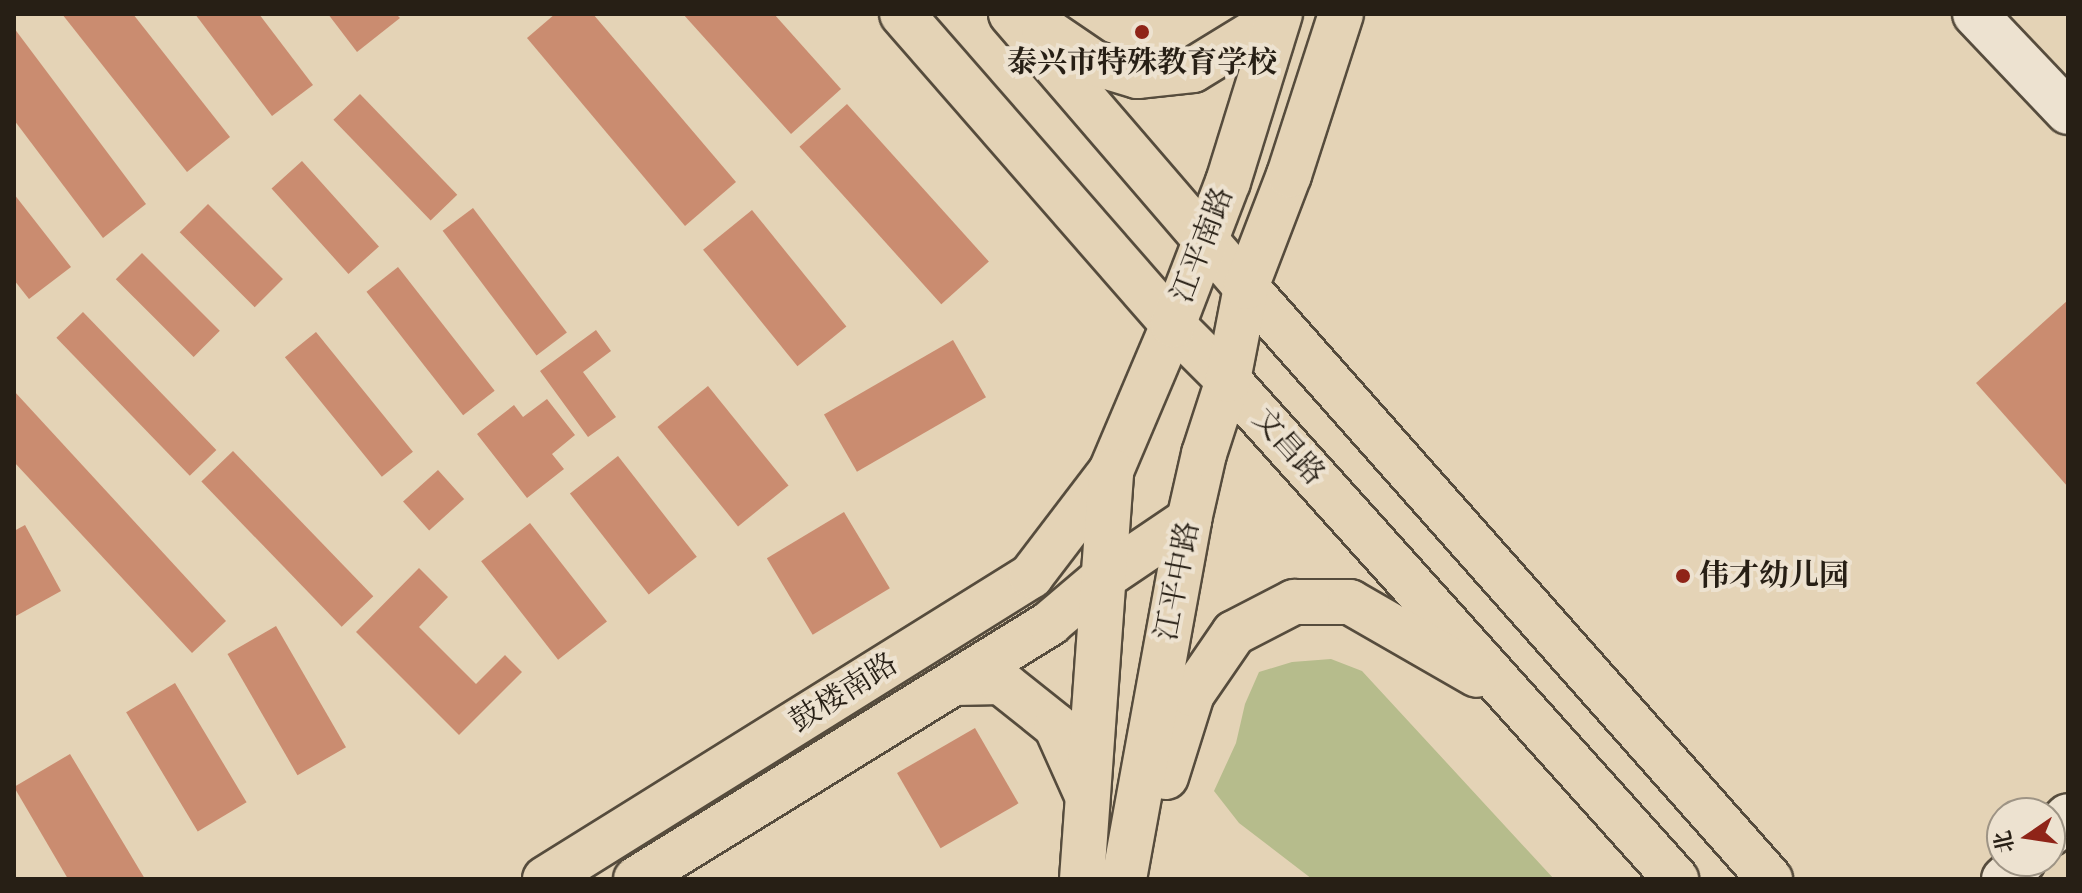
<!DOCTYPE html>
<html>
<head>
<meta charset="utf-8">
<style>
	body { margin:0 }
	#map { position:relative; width:2082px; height:893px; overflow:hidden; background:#e4d3b6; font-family:Cardo,"Noto Serif SC",serif }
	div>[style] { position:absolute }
	.green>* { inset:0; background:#b6bc8c }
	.building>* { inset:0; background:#ca8c70; transform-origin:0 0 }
	.roads { filter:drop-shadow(2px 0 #564c3d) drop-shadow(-2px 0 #564c3d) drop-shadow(0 2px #564c3d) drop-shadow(0 -2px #564c3d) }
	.minor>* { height:44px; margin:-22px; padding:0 22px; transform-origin:22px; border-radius:22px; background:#ede2d0 }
	.major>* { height:44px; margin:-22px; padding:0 22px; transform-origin:22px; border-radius:22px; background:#e4d3b6 }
	.dots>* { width:22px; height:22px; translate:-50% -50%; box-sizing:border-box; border:4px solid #ede2d0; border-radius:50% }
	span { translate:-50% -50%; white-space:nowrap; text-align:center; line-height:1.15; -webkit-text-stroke:8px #ede2d0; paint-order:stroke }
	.poi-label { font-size:30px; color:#271f15; font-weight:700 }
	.left { translate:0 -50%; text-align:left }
	.street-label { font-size:30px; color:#271f15 }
	.frame { position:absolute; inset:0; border:16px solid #271f15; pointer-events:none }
	.north { position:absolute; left:1986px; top:797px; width:80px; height:80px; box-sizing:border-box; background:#ede2d0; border:2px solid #9e9485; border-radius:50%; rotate:257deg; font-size:22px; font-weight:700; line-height:32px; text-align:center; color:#271f15 }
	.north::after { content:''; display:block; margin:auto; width:28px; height:36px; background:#8f2418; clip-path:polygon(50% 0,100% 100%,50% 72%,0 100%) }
</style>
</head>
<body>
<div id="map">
	<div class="green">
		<div style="clip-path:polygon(1331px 659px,1362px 671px,1554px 879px,1312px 879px,1239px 823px,1214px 791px,1236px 743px,1245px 704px,1259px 672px,1292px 662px)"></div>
	</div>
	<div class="building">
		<div style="clip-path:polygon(62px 14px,133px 14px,230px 137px,187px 172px)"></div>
		<div style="clip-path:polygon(195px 14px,259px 14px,313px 85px,272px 116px)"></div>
		<div style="clip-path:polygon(328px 14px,396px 14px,400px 18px,357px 52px)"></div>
		<div style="clip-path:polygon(555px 14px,593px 14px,736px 182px,685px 226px,527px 38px)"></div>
		<div style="clip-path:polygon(683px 14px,774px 14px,841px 89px,791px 134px)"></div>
		<div style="clip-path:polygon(14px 28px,146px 204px,103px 238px,14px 120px)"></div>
		<div style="left:360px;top:94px;width:140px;height:37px;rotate:46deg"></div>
		<div style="left:847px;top:104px;width:212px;height:64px;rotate:48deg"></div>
		<div style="left:302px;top:161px;width:115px;height:41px;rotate:48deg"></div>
		<div style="clip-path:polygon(14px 194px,71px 267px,29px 299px,14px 280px)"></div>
		<div style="left:208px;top:204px;width:106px;height:40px;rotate:45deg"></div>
		<div style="left:473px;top:208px;width:156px;height:38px;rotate:53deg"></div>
		<div style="left:752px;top:210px;width:150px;height:63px;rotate:51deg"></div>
		<div style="left:142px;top:253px;width:110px;height:37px;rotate:45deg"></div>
		<div style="left:398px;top:267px;width:157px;height:40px;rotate:52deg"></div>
		<div style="clip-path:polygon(2068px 300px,2068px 487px,1976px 383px)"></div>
		<div style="left:83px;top:312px;width:192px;height:37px;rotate:46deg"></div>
		<div style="clip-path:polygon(596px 330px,611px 351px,583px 372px,616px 417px,588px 437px,540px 371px)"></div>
		<div style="left:316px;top:332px;width:154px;height:40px;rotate:51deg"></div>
		<div style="left:953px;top:340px;width:66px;height:149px;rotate:60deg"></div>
		<div style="left:708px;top:386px;width:128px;height:65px;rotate:51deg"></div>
		<div style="clip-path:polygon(14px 391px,226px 621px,192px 653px,14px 462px)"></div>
		<div style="clip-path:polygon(547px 399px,575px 435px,552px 454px,564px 469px,527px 498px,477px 434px,514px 405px,523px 417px)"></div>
		<div style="left:233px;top:451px;width:202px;height:44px;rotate:46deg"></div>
		<div style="left:618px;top:456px;width:128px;height:61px;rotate:52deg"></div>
		<div style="left:438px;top:470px;width:39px;height:47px;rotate:48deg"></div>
		<div style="left:844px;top:512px;width:89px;height:90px;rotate:59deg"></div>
		<div style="left:530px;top:523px;width:125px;height:62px;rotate:52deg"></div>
		<div style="clip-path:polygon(25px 525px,61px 591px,14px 617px,14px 531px)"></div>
		<div style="clip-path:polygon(419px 568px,448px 597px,419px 627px,476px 684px,505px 655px,522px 672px,459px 735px,356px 632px)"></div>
		<div style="left:276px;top:626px;width:140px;height:56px;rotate:60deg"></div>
		<div style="left:175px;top:683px;width:139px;height:57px;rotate:59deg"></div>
		<div style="left:975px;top:728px;width:87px;height:90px;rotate:60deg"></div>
		<div style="clip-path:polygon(70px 754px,145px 879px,68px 879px,14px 787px)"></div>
	</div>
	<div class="roads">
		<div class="minor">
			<div style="left:1975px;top:14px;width:135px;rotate:46.5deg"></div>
			<div style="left:2050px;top:834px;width:25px;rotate:-45deg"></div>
			<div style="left:2004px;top:879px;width:26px;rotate:-43deg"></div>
		</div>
		<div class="major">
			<div style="left:902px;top:14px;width:413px;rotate:48.9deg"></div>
			<div style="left:1173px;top:325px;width:78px;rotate:45deg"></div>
			<div style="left:1228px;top:380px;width:671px;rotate:48.08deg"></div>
			<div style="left:1011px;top:14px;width:360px;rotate:49.3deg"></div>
			<div style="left:1246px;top:287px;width:791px;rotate:48.49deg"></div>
			<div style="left:1044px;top:29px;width:60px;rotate:34.2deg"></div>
			<div style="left:1094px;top:63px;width:45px;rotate:16.8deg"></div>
			<div style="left:1137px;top:76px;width:56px;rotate:-6.1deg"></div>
			<div style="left:1193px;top:70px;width:100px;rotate:-31.5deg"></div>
			<div style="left:955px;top:683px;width:46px;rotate:-1.2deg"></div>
			<div style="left:1001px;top:682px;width:70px;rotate:38.7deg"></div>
			<div style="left:1056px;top:726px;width:73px;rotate:65.9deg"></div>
			<div style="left:1166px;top:777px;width:87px;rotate:-72.6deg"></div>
			<div style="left:1192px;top:694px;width:74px;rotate:-55.5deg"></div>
			<div style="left:1234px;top:633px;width:68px;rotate:-27.3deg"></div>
			<div style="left:1294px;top:602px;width:56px"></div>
			<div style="left:1350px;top:602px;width:146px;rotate:29.9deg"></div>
			<div style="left:545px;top:879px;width:573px;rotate:-31.94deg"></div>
			<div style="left:1031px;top:576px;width:132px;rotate:-52.7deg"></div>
			<div style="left:1111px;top:471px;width:159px;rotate:-67deg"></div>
			<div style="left:1173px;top:325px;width:153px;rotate:-69deg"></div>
			<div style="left:1228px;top:182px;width:176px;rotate:-72.8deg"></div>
			<div style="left:636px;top:879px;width:487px;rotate:-31.7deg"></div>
			<div style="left:1050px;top:623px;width:70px;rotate:-40.3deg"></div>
			<div style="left:1103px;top:578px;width:104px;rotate:-34deg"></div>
			<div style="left:1082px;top:879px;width:409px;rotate:-85.9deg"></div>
			<div style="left:1124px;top:879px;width:365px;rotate:-79.7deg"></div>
			<div style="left:1189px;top:520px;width:68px;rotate:-77.2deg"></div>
			<div style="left:1204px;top:454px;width:78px;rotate:-72deg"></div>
			<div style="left:1228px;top:380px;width:95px;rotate:-79deg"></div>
			<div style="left:1246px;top:287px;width:120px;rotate:-69deg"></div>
			<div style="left:1289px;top:175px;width:169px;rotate:-72.1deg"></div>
		</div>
	</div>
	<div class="dots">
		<div style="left:1142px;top:32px;background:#8f2418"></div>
		<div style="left:1683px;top:576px;background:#8f2418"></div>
	</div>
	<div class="poi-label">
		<span style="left:1142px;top:63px">泰兴市特殊教育学校</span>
		<span class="left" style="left:1699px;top:576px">伟才幼儿园</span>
	</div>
	<div class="street-label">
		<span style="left:1203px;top:245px;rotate:-69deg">江平南路</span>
		<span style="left:1288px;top:447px;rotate:48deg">文昌路</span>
		<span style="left:1178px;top:581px;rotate:-79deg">江平中路</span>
		<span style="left:844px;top:693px;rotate:-32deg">鼓楼南路</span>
	</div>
	<div class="frame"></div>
	<div class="north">北</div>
</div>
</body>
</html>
